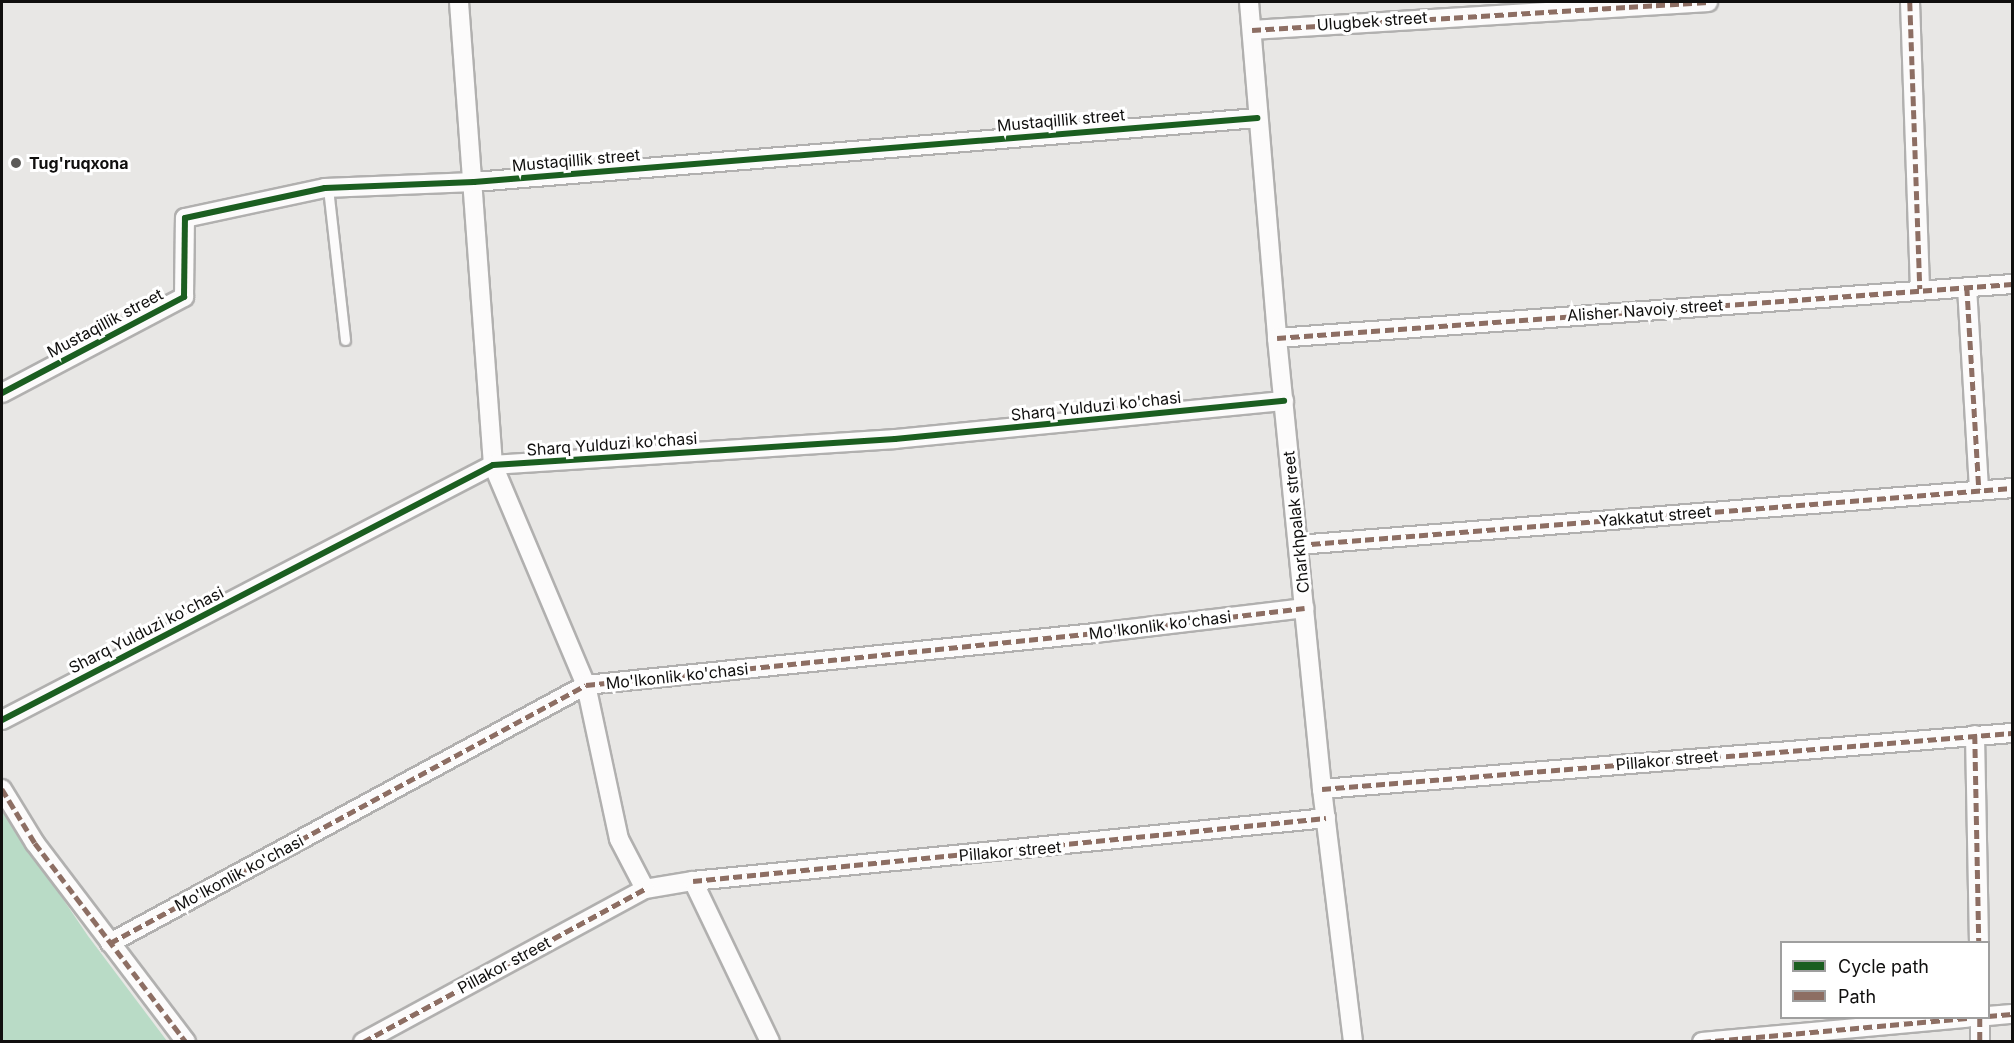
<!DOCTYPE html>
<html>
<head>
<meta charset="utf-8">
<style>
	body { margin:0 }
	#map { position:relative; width:2014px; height:1043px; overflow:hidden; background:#e8e7e5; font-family:Inter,sans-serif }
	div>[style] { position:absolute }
	.green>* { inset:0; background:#b9dbc6 }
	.roads { filter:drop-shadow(2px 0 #b1b0af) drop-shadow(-2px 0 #b1b0af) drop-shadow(0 2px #b1b0af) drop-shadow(0 -2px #b1b0af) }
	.service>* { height:9px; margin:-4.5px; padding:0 4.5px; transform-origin:4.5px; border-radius:4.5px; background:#fcfbfb }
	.minor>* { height:18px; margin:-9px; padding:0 9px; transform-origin:9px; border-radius:9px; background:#fcfbfb }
	.quiet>* { height:4.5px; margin-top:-2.25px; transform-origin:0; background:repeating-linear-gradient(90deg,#8d6e63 0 9px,transparent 0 13.5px) }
	.cycleway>* { height:6px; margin:-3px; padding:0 3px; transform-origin:3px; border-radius:3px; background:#1b5e20 }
	.dots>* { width:16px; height:16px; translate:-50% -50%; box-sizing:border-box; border:3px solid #fff; border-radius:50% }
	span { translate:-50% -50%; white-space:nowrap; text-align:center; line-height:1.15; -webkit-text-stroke:6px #fff; paint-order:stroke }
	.street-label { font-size:16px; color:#100f0e }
	.poi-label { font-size:16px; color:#100f0e; font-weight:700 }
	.left { translate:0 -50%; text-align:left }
	.frame { position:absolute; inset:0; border:3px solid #100f0e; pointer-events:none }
	.legend { position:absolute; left:1780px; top:941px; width:210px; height:78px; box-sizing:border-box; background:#fff; border:2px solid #9f9f9f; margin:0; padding:8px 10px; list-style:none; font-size:18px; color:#100f0e }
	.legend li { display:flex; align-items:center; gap:12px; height:30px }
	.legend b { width:30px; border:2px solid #9f9f9f }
</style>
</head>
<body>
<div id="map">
	<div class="green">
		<div style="clip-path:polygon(2px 809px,88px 936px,167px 1041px,2px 1041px)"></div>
	</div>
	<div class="roads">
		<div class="service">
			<div style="left:328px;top:188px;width:153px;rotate:83.6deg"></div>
		</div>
		<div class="minor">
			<div style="left:459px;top:2px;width:464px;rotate:85.8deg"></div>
			<div style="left:493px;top:465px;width:239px;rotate:67.1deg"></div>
			<div style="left:586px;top:685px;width:157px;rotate:77.9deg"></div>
			<div style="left:619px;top:839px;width:56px;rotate:62.5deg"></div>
			<div style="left:645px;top:889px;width:49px;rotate:-9.5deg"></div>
			<div style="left:693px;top:881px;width:178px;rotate:64.4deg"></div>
			<div style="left:1249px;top:2px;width:337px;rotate:85.2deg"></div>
			<div style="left:1277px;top:338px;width:453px;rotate:84.3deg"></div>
			<div style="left:1322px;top:789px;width:255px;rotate:83deg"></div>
			<div style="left:1910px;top:2px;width:287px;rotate:88deg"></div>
			<div style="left:1252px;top:30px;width:457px;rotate:-3.5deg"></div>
			<div style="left:1967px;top:287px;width:203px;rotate:86.6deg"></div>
			<div style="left:1277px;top:338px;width:737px;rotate:-4.2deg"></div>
			<div style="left:2px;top:393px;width:206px;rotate:-27.8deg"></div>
			<div style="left:184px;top:297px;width:79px;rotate:-89.3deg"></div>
			<div style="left:185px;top:218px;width:143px;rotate:-12.1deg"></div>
			<div style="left:325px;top:188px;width:149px;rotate:-2.3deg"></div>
			<div style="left:474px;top:182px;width:786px;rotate:-4.67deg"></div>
			<div style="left:1298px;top:545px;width:716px;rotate:-4.56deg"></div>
			<div style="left:2px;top:720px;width:553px;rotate:-27.45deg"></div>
			<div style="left:493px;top:465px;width:403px;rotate:-3.7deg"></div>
			<div style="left:895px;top:439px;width:391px;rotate:-5.6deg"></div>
			<div style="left:1975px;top:735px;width:207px;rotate:88.9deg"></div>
			<div style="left:2px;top:789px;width:63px;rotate:58.6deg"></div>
			<div style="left:35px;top:843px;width:250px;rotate:52.8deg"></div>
			<div style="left:1322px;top:789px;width:692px;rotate:-4.64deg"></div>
			<div style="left:693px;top:881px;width:636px;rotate:-5.68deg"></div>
			<div style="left:110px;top:943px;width:541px;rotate:-28.46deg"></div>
			<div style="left:586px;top:685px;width:512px;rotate:-5.83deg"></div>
			<div style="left:1095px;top:633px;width:211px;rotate:-6.8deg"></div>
			<div style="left:1988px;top:1016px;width:24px;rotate:-5deg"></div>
			<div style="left:1980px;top:1018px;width:24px;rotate:90deg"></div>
			<div style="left:363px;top:1042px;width:321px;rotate:-28.5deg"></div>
			<div style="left:1702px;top:1042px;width:266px;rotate:-5.2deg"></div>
		</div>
	</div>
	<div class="quiet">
		<div style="left:1910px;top:2px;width:287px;rotate:88deg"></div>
		<div style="left:1252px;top:30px;width:457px;rotate:-3.5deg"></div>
		<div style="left:1967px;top:287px;width:203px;rotate:86.6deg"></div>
		<div style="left:1277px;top:338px;width:737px;rotate:-4.2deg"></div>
		<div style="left:1298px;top:545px;width:716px;rotate:-4.56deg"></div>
		<div style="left:1975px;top:735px;width:207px;rotate:88.9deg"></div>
		<div style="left:2px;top:789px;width:63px;rotate:58.6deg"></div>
		<div style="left:35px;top:843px;width:250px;rotate:52.8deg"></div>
		<div style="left:1322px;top:789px;width:692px;rotate:-4.64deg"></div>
		<div style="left:693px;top:881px;width:636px;rotate:-5.68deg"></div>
		<div style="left:110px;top:943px;width:541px;rotate:-28.46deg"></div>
		<div style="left:586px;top:685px;width:512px;rotate:-5.83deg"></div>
		<div style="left:1095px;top:633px;width:211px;rotate:-6.8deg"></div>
		<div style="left:1988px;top:1016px;width:24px;rotate:-5deg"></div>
		<div style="left:1980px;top:1018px;width:24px;rotate:90deg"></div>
		<div style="left:363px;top:1042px;width:321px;rotate:-28.5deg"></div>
		<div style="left:1702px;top:1042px;width:266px;rotate:-5.2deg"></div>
	</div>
	<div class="cycleway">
		<div style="left:2px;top:393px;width:206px;rotate:-27.8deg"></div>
		<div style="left:184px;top:297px;width:79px;rotate:-89.3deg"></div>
		<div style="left:185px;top:218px;width:143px;rotate:-12.1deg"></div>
		<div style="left:325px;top:188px;width:149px;rotate:-2.3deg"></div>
		<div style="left:474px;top:182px;width:786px;rotate:-4.67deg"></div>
		<div style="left:2px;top:720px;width:553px;rotate:-27.45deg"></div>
		<div style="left:493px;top:465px;width:403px;rotate:-3.7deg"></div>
		<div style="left:895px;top:439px;width:391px;rotate:-5.6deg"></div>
	</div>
	<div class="dots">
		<div style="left:16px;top:163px;background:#5c5b59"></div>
	</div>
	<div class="street-label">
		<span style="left:1372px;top:21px;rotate:-4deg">Ulugbek street</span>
		<span style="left:1061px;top:120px;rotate:-5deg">Mustaqillik street</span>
		<span style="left:576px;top:160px;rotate:-5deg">Mustaqillik street</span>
		<span style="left:1645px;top:310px;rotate:-4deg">Alisher Navoiy street</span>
		<span style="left:105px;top:323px;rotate:-28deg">Mustaqillik street</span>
		<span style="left:1096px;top:406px;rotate:-6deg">Sharq Yulduzi ko'chasi</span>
		<span style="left:612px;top:444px;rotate:-4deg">Sharq Yulduzi ko'chasi</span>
		<span style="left:1655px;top:516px;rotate:-5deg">Yakkatut street</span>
		<span style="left:1296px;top:522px;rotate:-96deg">Charkhpalak street</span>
		<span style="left:1160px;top:625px;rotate:-7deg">Mo'lkonlik ko'chasi</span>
		<span style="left:146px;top:630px;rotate:-27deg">Sharq Yulduzi ko'chasi</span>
		<span style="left:677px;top:676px;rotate:-6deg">Mo'lkonlik ko'chasi</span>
		<span style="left:1667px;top:760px;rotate:-5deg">Pillakor street</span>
		<span style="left:1010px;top:851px;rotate:-5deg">Pillakor street</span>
		<span style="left:239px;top:873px;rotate:-28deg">Mo'lkonlik ko'chasi</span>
		<span style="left:504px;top:965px;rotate:-28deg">Pillakor street</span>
	</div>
	<div class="poi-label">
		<span class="left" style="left:29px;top:163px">Tug'ruqxona</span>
	</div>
	<div class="frame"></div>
	<ul class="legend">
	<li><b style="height:8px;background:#1b5e20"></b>Cycle path</li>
	<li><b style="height:8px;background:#8d6e63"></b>Path</li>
	</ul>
</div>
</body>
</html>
